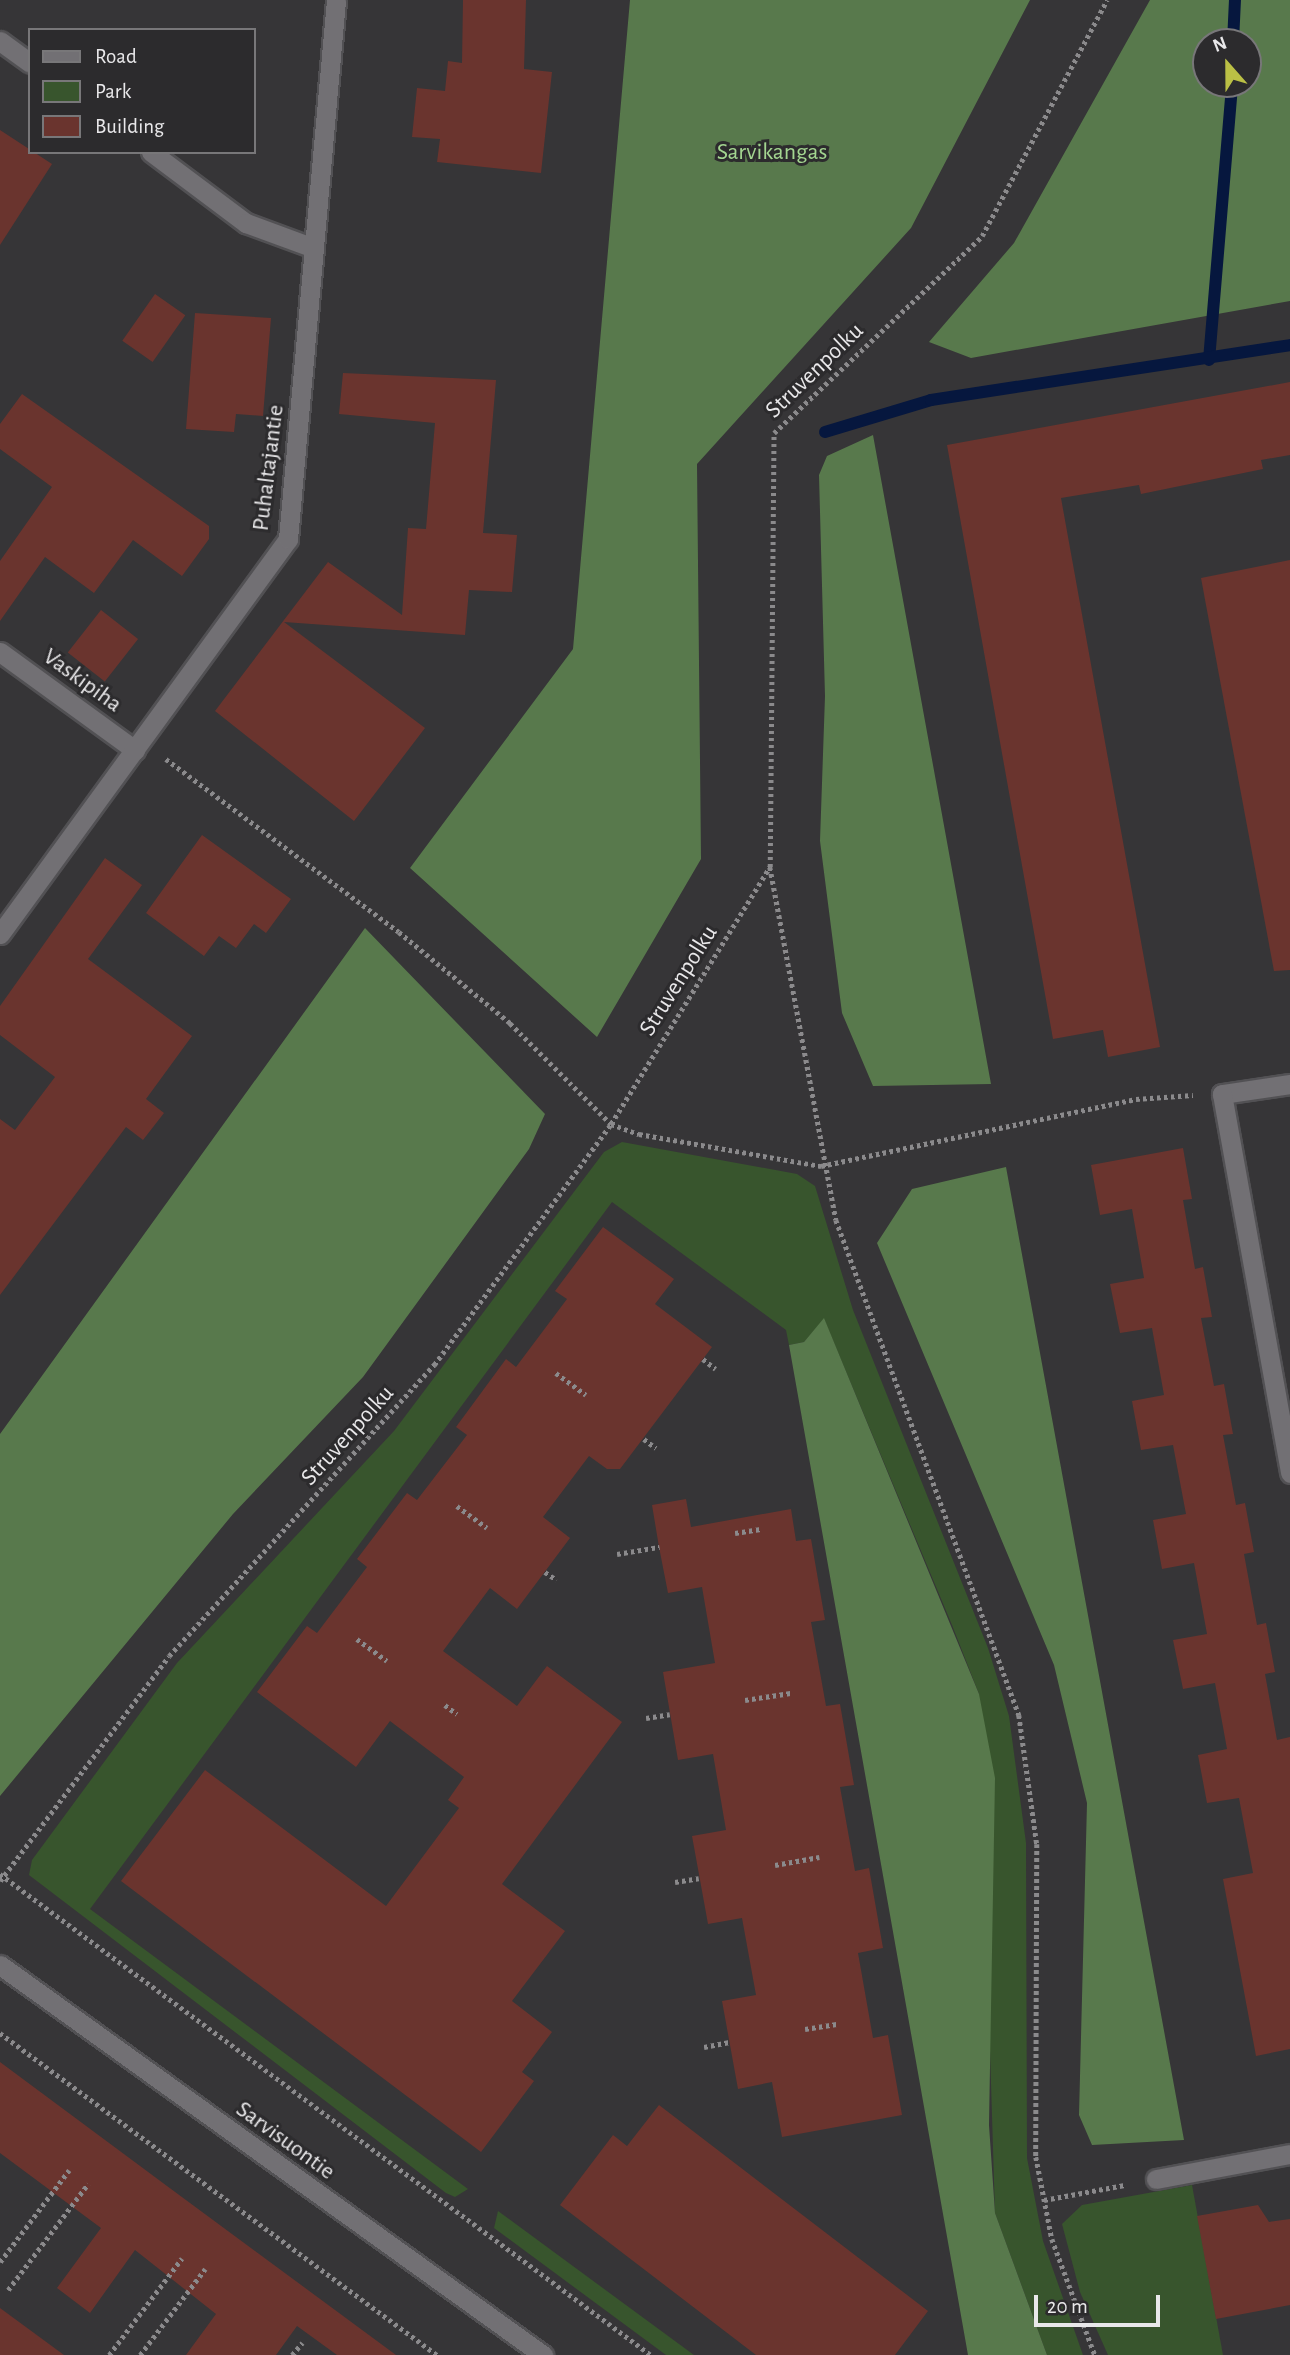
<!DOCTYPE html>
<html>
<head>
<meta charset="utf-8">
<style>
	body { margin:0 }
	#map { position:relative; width:1290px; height:2355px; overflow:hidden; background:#363537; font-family:"Alegreya Sans",sans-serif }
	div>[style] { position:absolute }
	.green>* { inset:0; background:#38552d }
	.forest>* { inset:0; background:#58794c }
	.stream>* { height:12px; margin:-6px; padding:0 6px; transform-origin:6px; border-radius:6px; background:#06173e }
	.building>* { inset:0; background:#6a342e; transform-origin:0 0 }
	.path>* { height:4.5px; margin-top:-2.25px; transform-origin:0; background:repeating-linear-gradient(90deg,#8b8a8c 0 3.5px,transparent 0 7px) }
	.roads { filter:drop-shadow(2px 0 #525154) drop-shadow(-2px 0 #525154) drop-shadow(0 2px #525154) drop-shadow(0 -2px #525154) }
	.minor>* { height:19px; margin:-9.5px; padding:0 9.5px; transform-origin:9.5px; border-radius:9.5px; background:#727074 }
	.tertiary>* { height:19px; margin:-9.5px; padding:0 9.5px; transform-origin:9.5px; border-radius:9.5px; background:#727074 }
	span { translate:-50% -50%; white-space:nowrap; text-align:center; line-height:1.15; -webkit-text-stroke:6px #2c2b2d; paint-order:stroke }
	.park-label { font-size:24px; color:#a3d590 }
	.street-label { font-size:24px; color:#e9e8ea }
	.legend { position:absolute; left:28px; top:28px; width:228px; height:126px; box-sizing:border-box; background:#2c2b2d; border:2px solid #787779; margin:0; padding:9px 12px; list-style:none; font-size:21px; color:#e9e8ea }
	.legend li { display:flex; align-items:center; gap:14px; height:35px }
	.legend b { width:35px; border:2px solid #787779 }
	.north { position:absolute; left:1192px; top:28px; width:70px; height:70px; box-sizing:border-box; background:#2c2b2d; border:2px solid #787779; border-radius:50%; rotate:339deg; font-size:19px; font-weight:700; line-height:28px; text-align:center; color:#e9e8ea }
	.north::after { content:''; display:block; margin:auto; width:24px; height:32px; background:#bbc045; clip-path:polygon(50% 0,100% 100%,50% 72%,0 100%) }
	.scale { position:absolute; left:1034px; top:2295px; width:126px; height:32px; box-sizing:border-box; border:4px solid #e9e8ea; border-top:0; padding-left:9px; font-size:21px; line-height:24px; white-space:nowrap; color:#e9e8ea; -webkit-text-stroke:5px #2c2b2d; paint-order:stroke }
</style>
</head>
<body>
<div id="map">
	<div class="green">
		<div style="clip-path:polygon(622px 1142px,797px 1174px,815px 1186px,853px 1310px,988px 1648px,1009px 1716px,1026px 1843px,1027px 2158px,1043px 2241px,1083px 2355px,1047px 2355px,995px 2213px,979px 1694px,952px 1625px,824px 1319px,804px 1342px,789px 1345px,786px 1330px,612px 1202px,90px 1909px,468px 2189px,455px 2197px,446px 2193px,29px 1875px,32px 1860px,177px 1663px,394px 1431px,604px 1152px)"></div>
		<div style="clip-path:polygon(1192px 2185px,1223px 2355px,1108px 2355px,1080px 2292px,1062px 2224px,1082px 2205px)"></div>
		<div style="clip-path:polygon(498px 2211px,694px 2355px,666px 2355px,494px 2228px)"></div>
	</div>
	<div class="forest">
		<div style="clip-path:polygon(630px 0,1030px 0,911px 228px,697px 464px,701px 859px,597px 1037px,410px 868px,573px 649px)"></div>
		<div style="clip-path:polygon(evenodd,1150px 0,1290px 0,1290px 301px,971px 358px,929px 342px,1014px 243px,1150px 0,1248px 42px,1248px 84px,1206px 84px,1206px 42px,1248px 42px)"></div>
		<div style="clip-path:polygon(873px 435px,991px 1084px,873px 1086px,842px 1013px,820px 841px,825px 696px,819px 475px,827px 456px)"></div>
		<div style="clip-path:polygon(365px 928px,545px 1114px,529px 1149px,363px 1377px,233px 1514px,0 1796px,0 1434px)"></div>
		<div style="clip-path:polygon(1006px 1167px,1184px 2140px,1092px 2145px,1079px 2115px,1087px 1803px,1054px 1665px,877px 1243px,912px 1189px)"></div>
		<div style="clip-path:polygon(824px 1318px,979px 1694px,995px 1778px,989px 2125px,995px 2213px,1047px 2355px,968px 2355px,789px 1345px,804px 1342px)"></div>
	</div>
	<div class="stream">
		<div style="left:1233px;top:42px;width:42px;rotate:-87.3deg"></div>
		<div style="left:1209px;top:360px;width:277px;rotate:-85.2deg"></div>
		<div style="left:825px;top:432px;width:111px;rotate:-16.8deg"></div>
		<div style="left:931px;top:400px;width:363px;rotate:-8.7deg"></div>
	</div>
	<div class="building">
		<div style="clip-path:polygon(463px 0,526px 0,524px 69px,552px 72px,541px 173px,437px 162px,440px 139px,412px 137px,417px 88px,445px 91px,448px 61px,462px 63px)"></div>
		<div style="clip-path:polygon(0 130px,52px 164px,0 245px)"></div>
		<div style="left:155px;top:294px;width:37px;height:57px;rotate:35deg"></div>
		<div style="clip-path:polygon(195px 313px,271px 318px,263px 416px,236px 414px,234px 432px,186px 429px)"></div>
		<div style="clip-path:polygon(343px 373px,496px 380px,483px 533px,517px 535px,512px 592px,469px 590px,465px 635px,284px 622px,425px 728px,354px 821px,215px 711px,328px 562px,402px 615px,408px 528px,426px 529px,435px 423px,339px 414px)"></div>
		<div style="clip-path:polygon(1290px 382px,1290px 455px,1261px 460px,1263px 469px,1141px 494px,1139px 485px,1061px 498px,1160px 1047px,1108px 1057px,1103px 1030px,1053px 1039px,947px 445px)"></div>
		<div style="clip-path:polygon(22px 394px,209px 526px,209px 539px,182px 576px,133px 540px,94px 593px,45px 557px,0 621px,0 561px,52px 487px,0 449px,0 424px)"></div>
		<div style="clip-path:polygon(1290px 560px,1290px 970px,1274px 971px,1201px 578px)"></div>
		<div style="left:101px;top:610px;width:47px;height:54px;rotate:38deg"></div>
		<div style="clip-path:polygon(202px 835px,291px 899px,266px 933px,254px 924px,236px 948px,219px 936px,204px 956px,146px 913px)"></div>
		<div style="clip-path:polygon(105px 858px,142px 885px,88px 959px,192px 1036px,146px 1099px,164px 1113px,143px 1140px,126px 1127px,0 1295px,0 1119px,15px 1130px,55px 1077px,0 1035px,0 1006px)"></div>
		<div style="clip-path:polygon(1183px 1148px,1192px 1199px,1183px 1200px,1195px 1269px,1203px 1267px,1212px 1317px,1201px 1318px,1214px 1386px,1224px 1384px,1233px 1434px,1223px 1435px,1236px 1505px,1245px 1503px,1254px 1552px,1244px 1554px,1257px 1625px,1266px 1623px,1275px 1672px,1265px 1674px,1277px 1740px,1290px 1737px,1290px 2049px,1256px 2056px,1223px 1879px,1253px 1873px,1239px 1798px,1207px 1803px,1198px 1755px,1227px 1749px,1215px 1683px,1183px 1689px,1173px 1640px,1207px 1634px,1194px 1563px,1162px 1569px,1153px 1520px,1186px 1514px,1173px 1445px,1141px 1450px,1132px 1401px,1164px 1395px,1152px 1328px,1120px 1333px,1110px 1284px,1144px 1278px,1132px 1209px,1100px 1215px,1091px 1165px)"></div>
		<div style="clip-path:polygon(603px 1227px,674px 1279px,655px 1304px,712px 1347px,620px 1469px,607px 1469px,589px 1456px,543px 1517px,570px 1538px,517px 1609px,490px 1588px,443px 1651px,517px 1706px,547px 1666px,622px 1722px,502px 1884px,565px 1931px,512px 2001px,552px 2032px,522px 2072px,534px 2081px,481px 2152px,121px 1881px,205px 1770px,386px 1906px,459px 1808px,448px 1800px,464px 1777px,390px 1721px,356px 1767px,257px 1692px,307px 1626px,317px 1633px,367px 1567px,357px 1559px,407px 1493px,417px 1500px,467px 1435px,456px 1427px,506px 1359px,516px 1367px,567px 1299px,555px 1291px)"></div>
		<div style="clip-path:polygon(686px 1499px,691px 1527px,791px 1509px,796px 1541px,811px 1539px,825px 1620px,811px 1622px,826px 1706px,840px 1704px,854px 1785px,840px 1787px,855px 1871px,869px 1868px,883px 1948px,858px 1953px,873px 2038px,888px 2035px,902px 2115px,782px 2137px,772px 2082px,738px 2089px,722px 2001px,756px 1995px,742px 1918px,708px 1924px,692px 1836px,726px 1830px,713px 1754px,678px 1760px,663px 1672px,715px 1663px,702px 1587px,668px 1593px,659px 1547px,652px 1505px)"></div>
		<div style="clip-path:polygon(0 2062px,167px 2186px,396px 2355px,337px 2355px,297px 2326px,276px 2355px,186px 2355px,216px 2314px,135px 2250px,90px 2313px,57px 2288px,101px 2228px,0 2153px)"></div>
		<div style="clip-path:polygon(659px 2105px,928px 2311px,895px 2355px,756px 2355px,560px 2205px,613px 2135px,627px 2146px)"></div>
		<div style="clip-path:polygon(1258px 2205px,1269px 2222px,1290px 2219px,1290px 2305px,1216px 2319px,1197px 2216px)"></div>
		<div style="clip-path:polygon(0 2308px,64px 2355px,0 2355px)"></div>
	</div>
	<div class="path">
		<div style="left:166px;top:759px;width:290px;rotate:36.6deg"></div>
		<div style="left:399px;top:932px;width:144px;rotate:39.3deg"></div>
		<div style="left:510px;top:1023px;width:143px;rotate:45deg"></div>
		<div style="left:611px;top:1124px;width:30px;rotate:20deg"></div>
		<div style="left:639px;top:1134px;width:185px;rotate:10deg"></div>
		<div style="left:821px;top:1166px;width:322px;rotate:-12deg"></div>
		<div style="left:1136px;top:1099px;width:57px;rotate:-4deg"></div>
		<div style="left:770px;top:867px;width:359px;rotate:79.4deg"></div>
		<div style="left:836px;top:1220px;width:528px;rotate:69.71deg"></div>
		<div style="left:1019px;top:1715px;width:130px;rotate:82.1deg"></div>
		<div style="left:1037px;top:1844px;width:313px;rotate:90.2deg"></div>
		<div style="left:1036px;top:2157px;width:84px;rotate:79deg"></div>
		<div style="left:1052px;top:2239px;width:124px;rotate:69.7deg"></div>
		<div style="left:703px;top:1359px;width:16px;rotate:38deg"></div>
		<div style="left:556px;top:1373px;width:37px;rotate:36deg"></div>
		<div style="left:644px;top:1439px;width:15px;rotate:37deg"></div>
		<div style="left:457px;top:1506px;width:37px;rotate:36deg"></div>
		<div style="left:735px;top:1533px;width:26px;rotate:-9deg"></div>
		<div style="left:617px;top:1554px;width:43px;rotate:-9.5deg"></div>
		<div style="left:545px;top:1572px;width:14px;rotate:34deg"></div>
		<div style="left:357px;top:1639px;width:37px;rotate:36deg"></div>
		<div style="left:745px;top:1700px;width:46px;rotate:-8.8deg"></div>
		<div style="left:445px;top:1705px;width:15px;rotate:37deg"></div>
		<div style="left:646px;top:1718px;width:24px;rotate:-9deg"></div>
		<div style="left:775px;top:1865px;width:45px;rotate:-10.3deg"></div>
		<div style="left:0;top:1874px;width:809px;rotate:36.46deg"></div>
		<div style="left:0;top:1881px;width:281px;rotate:-53.1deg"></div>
		<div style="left:169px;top:1656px;width:394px;rotate:-47.7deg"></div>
		<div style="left:434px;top:1365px;width:299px;rotate:-53.7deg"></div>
		<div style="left:611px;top:1124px;width:302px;rotate:-58.3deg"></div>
		<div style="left:770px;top:867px;width:434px;rotate:-89.5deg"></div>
		<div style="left:774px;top:433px;width:286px;rotate:-43.4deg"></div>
		<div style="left:982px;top:236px;width:267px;rotate:-62.1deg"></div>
		<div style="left:675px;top:1882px;width:24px;rotate:-9deg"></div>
		<div style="left:805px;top:2029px;width:32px;rotate:-9deg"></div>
		<div style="left:0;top:2033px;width:543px;rotate:36.38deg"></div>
		<div style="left:704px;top:2047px;width:26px;rotate:-11deg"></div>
		<div style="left:1044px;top:2200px;width:82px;rotate:-10.5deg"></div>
		<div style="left:0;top:2262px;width:115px;rotate:-53.1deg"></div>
		<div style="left:8px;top:2290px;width:133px;rotate:-53deg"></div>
		<div style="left:109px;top:2355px;width:121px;rotate:-53deg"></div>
		<div style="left:140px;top:2355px;width:108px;rotate:-52.9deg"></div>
		<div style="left:292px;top:2355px;width:16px;rotate:-50deg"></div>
	</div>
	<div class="roads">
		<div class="minor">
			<div style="left:0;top:41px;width:37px;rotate:36deg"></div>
			<div style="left:151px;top:152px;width:119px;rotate:36.8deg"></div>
			<div style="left:246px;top:223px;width:72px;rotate:20.2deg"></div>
			<div style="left:0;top:652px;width:167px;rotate:36deg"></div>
			<div style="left:0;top:934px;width:489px;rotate:-53.9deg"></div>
			<div style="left:288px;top:539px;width:541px;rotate:-84.91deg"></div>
			<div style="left:1290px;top:1084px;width:69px;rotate:171.6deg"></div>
			<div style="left:1222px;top:1094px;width:385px;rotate:79.8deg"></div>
			<div style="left:1156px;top:2179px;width:136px;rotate:-10.6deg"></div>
		</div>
		<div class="tertiary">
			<div style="left:0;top:1965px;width:669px;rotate:35.69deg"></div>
		</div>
	</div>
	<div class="park-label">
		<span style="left:772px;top:153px">Sarvikangas</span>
	</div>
	<div class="street-label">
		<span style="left:815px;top:371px;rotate:-44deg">Struvenpolku</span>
		<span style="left:269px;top:468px;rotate:-83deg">Puhaltajantie</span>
		<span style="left:82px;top:681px;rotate:36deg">Vaskipiha</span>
		<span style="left:679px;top:981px;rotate:-58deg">Struvenpolku</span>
		<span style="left:348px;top:1436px;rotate:-48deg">Struvenpolku</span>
		<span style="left:285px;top:2141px;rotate:36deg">Sarvisuontie</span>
	</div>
	<ul class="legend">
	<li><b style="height:9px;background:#727074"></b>Road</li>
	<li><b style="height:19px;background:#38552d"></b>Park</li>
	<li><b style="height:19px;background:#6a342e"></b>Building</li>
	</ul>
	<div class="north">N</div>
	<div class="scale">20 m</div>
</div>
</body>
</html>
